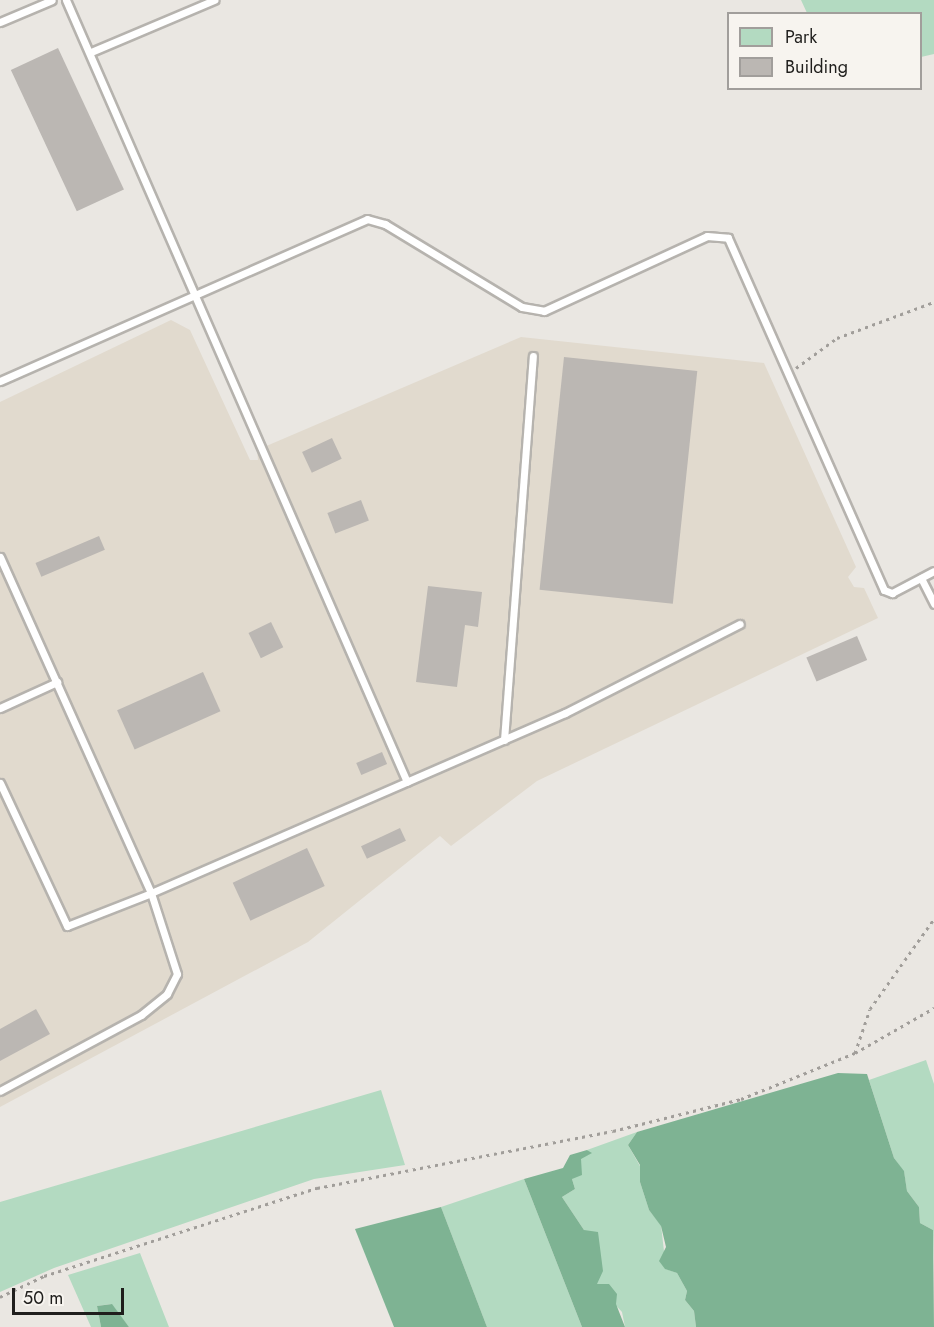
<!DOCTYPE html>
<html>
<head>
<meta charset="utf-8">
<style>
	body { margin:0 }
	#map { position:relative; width:934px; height:1327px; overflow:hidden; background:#eae7e2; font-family:Jost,sans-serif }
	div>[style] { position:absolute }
	.built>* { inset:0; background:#e1dace }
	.green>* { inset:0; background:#b3dac1 }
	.forest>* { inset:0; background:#7eb393 }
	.building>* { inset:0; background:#bbb7b3; transform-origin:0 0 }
	.path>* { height:3px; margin-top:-1.5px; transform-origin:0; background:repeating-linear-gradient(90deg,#a19e9a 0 3px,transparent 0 7.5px) }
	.roads { filter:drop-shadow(2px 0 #b6b3ae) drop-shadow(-2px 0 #b6b3ae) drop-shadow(0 2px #b6b3ae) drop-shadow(0 -2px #b6b3ae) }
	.lane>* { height:7px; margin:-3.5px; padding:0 3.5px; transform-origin:3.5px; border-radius:3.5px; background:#fff }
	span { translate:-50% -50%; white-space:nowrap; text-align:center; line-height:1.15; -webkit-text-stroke:4.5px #f7f4ef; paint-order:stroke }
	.legend { position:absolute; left:727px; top:12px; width:195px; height:78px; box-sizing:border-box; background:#f7f4ef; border:2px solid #a19e9b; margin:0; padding:8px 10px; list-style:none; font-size:18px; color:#1f1e1c }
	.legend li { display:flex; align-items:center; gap:12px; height:30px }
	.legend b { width:30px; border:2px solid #a19e9b }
	.scale { position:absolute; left:12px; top:1288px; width:112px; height:27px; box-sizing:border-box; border:3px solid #1f1e1c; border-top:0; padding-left:8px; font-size:18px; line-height:21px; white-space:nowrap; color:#1f1e1c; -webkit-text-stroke:4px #f7f4ef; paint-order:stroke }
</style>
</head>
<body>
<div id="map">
	<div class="built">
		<div style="clip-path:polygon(171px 320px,190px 330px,250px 460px,258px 460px,257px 450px,521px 337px,764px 363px,856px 567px,848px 577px,854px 587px,864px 588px,878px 618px,537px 781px,451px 846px,440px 836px,308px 942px,0 1107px,0 402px)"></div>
	</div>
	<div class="green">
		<div style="clip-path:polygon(801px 0,934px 0,934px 54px,921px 57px,920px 14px,807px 13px)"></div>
		<div style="clip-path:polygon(926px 1060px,934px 1084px,934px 1258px,933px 1230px,920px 1223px,919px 1207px,907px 1191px,904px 1172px,894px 1158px,869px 1080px)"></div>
		<div style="clip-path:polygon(381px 1090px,405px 1165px,314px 1179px,54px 1268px,0 1292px,0 1202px)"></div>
		<div style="clip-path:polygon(637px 1132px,628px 1145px,640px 1166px,640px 1182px,649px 1210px,661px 1225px,666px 1269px,677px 1273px,687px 1291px,685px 1300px,694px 1311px,696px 1327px,625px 1327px,622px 1312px,597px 1285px,584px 1230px,562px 1197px,575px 1189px,572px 1179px,581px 1158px,591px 1153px,587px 1150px)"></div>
		<div style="clip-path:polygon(524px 1179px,582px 1327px,487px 1327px,441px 1207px)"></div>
		<div style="clip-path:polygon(140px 1253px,169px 1327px,129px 1327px,111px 1304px,97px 1306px,101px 1327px,91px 1327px,68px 1275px)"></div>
	</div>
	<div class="forest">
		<div style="clip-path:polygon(838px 1073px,867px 1074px,894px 1158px,904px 1171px,907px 1191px,919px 1207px,920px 1223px,933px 1230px,934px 1327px,696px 1327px,694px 1311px,685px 1300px,687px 1291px,677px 1273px,665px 1269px,659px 1261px,666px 1247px,661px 1226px,649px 1210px,640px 1182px,640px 1165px,628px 1145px,637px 1132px)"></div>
		<div style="clip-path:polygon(587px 1150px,592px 1153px,581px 1159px,582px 1175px,572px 1179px,575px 1189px,562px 1197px,584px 1230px,598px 1232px,603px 1271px,597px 1284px,609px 1284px,617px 1294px,616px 1304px,625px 1327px,582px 1327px,524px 1179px,563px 1168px,570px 1155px)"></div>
		<div style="clip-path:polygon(441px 1207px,487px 1327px,394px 1327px,355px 1229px)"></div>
		<div style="clip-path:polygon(112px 1304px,129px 1327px,101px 1327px,97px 1306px)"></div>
	</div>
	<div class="building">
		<div style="left:58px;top:48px;width:156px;height:52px;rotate:65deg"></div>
		<div style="left:564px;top:357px;width:134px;height:234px;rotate:6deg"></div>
		<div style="left:332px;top:438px;width:23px;height:33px;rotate:65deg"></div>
		<div style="left:361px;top:500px;width:22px;height:36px;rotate:69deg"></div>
		<div style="left:99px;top:536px;width:15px;height:69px;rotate:67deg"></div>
		<div style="clip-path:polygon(428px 586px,482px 592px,478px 627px,465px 625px,457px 687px,416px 682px)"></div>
		<div style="left:271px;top:622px;width:28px;height:25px;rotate:64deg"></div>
		<div style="left:857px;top:636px;width:26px;height:55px;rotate:67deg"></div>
		<div style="left:203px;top:672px;width:43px;height:94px;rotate:66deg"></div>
		<div style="left:382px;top:752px;width:13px;height:28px;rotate:67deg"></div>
		<div style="left:400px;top:828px;width:14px;height:43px;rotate:65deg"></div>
		<div style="left:307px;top:848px;width:42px;height:82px;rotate:65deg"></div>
		<div style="clip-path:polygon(36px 1009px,50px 1034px,0 1061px,0 1029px)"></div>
	</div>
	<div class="path">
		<div style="left:796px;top:368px;width:51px;rotate:-36.2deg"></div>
		<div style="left:837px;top:338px;width:103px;rotate:-20.4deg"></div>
		<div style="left:855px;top:1053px;width:46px;rotate:-71.2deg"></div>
		<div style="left:870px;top:1009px;width:110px;rotate:-54.6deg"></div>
		<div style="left:0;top:1297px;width:49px;rotate:-25.5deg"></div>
		<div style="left:44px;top:1276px;width:287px;rotate:-17.9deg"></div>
		<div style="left:317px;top:1188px;width:301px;rotate:-10.9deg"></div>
		<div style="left:613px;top:1131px;width:132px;rotate:-14deg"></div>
		<div style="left:741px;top:1099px;width:123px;rotate:-22deg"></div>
		<div style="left:855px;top:1053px;width:91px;rotate:-29.7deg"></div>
	</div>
	<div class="roads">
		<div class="lane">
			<div style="left:66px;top:0;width:853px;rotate:66.44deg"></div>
			<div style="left:0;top:22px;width:56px;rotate:-22.9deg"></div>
			<div style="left:91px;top:52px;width:134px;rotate:-22.9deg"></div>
			<div style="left:0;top:381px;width:401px;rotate:-23.8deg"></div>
			<div style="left:367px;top:219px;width:19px;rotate:16deg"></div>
			<div style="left:385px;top:224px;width:160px;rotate:31.2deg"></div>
			<div style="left:522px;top:307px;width:22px;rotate:10deg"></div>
			<div style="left:544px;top:311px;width:179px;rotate:-24.7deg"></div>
			<div style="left:707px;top:236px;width:21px;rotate:5deg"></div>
			<div style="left:728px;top:238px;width:385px;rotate:66.1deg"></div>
			<div style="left:884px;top:590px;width:9px;rotate:21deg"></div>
			<div style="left:892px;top:593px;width:47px;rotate:-27.6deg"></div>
			<div style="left:0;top:557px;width:368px;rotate:65.8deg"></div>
			<div style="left:151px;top:893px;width:85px;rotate:72.2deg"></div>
			<div style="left:177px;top:974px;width:22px;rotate:117deg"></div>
			<div style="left:167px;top:994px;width:33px;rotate:141deg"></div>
			<div style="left:141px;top:1015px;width:160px;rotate:151.7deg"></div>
			<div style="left:921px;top:578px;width:29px;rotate:63deg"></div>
			<div style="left:0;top:708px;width:63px;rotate:-24.5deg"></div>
			<div style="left:504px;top:740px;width:385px;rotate:-85.7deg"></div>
			<div style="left:0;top:783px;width:158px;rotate:64.9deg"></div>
			<div style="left:67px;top:926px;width:90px;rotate:-21.4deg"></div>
			<div style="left:151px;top:893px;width:451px;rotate:-23.5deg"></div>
			<div style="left:565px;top:713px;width:196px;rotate:-27deg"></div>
		</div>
	</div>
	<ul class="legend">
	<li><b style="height:16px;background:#b3dac1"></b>Park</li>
	<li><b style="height:16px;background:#bbb7b3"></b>Building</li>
	</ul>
	<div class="scale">50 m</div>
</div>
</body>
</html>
